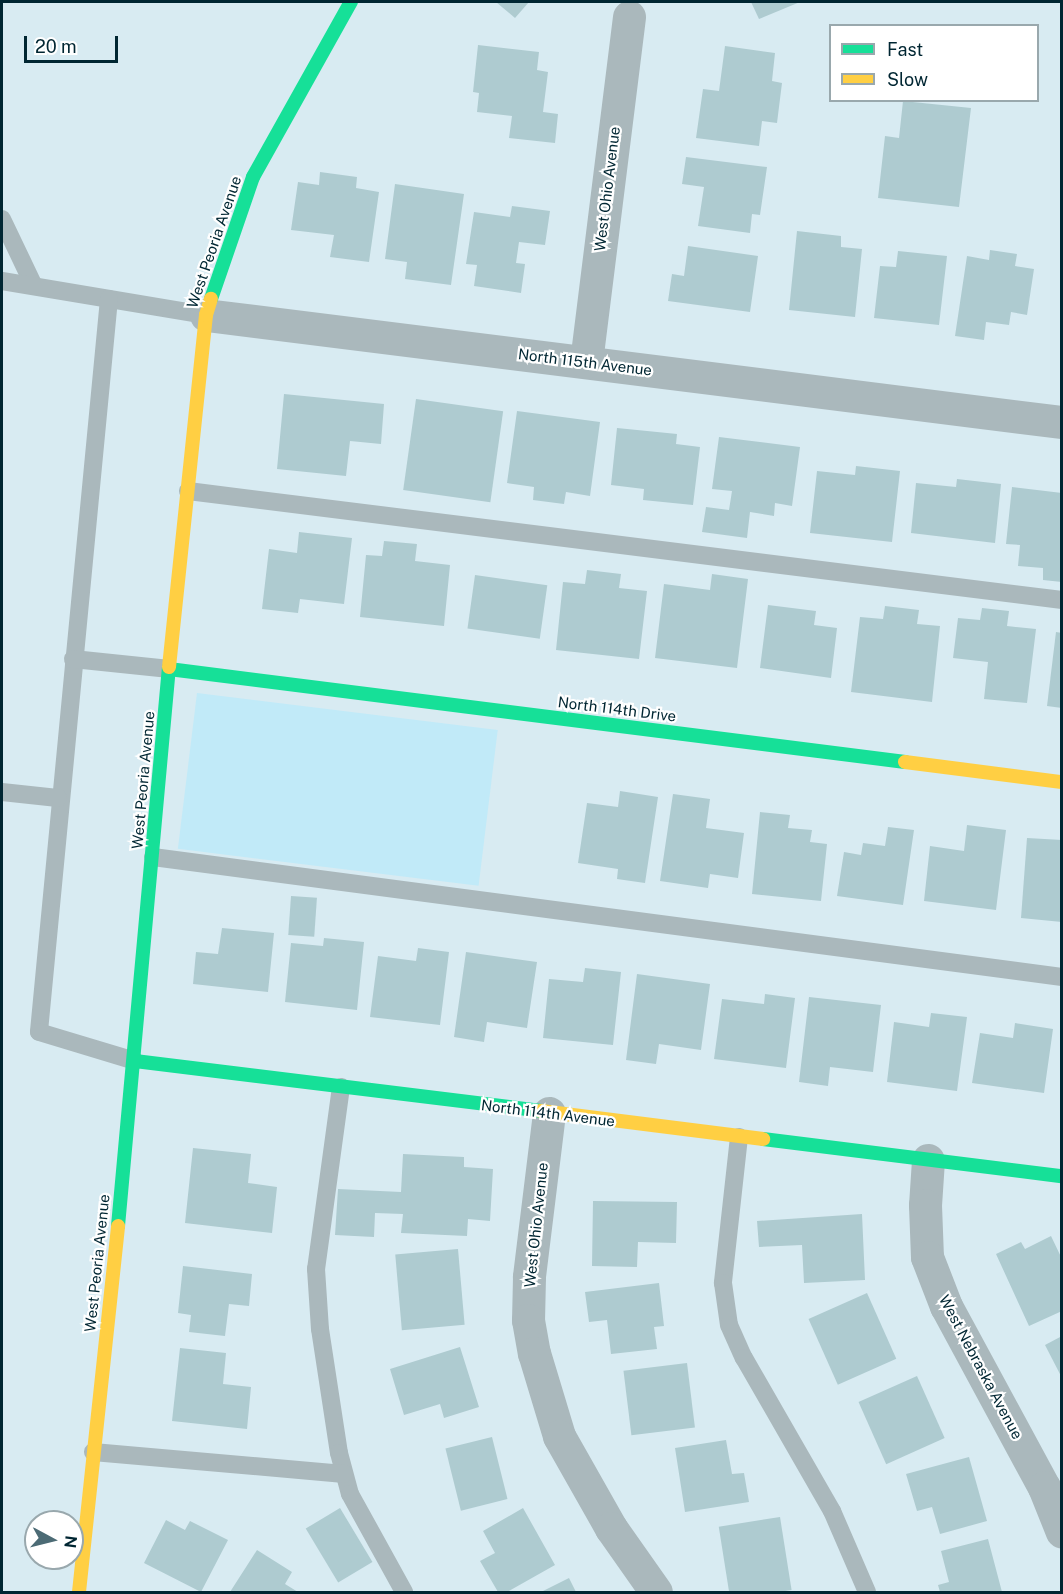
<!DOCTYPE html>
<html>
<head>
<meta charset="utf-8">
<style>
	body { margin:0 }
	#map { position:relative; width:1063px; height:1594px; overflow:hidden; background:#d8ebf2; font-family:"Public Sans",sans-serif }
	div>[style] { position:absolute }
	.built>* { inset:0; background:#c1eaf8; transform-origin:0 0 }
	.building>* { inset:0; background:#aecbd0; transform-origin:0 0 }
	.lane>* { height:18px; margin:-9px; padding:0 9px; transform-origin:9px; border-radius:9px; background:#aab8bc }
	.street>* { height:33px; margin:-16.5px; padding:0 16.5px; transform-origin:16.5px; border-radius:16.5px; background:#aab8bc }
	.fast>* { height:14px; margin:-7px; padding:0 7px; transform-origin:7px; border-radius:7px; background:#16e098 }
	.slow>* { height:14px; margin:-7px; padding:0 7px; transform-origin:7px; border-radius:7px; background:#ffcf43 }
	span { translate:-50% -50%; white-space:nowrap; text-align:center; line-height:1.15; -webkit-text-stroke:4.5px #fff; paint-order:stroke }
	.street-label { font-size:15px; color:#002632 }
	.frame { position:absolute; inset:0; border:3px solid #002632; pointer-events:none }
	.legend { position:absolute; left:829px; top:24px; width:210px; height:78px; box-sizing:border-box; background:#fff; border:2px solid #99a8ad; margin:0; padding:8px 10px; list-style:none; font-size:18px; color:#002632 }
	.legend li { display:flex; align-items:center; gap:12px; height:30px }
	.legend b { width:30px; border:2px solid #99a8ad }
	.north { position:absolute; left:24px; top:1510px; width:60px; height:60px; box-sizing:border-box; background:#fff; border:2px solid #99a8ad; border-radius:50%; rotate:97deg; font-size:16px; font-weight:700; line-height:24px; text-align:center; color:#002632 }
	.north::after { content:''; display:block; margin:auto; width:21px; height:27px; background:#4c6b75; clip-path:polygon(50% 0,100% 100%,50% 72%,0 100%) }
	.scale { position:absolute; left:24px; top:36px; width:94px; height:27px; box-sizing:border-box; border:3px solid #002632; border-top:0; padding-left:8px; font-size:18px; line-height:21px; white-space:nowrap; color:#002632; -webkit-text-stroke:4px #fff; paint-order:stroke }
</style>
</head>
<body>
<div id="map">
	<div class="built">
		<div style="left:197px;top:693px;width:303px;height:157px;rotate:7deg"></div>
	</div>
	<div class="building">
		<div style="clip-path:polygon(496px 2px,529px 2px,515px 18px)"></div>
		<div style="clip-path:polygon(751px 2px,800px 2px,759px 19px)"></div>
		<div style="clip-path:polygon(478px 45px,539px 52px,537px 70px,548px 72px,543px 112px,558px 114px,555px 143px,509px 138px,512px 116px,477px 112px,479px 93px,473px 92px)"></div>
		<div style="clip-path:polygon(725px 46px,775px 53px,772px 81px,782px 83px,777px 123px,762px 121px,759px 146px,696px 138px,703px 89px,719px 91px)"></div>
		<div style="clip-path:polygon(903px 101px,971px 108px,959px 207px,878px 198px,885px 136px,899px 138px)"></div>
		<div style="clip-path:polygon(686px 157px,767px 167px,760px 215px,752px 214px,750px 233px,698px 226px,704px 187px,682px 184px)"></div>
		<div style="clip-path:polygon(320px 172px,357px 177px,356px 188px,379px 192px,369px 262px,330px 257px,334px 235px,291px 230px,298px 182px,319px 185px)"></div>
		<div style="clip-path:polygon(395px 184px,464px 194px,451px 285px,405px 279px,407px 262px,385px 259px)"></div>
		<div style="clip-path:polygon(512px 206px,550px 211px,545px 245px,519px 242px,516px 263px,525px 264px,521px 293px,474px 286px,477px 265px,466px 264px,474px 212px,510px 217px)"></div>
		<div style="clip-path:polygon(797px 231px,841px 236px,841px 247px,862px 249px,855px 317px,789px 310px)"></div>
		<div style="clip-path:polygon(688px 246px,758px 256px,750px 312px,668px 301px,672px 274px,684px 276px)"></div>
		<div style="clip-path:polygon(990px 250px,1017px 254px,1015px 266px,1034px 269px,1027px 315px,1011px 312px,1009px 325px,986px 322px,984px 340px,955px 336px,967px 256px,989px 260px)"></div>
		<div style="clip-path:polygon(898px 251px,947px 256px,939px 325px,874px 318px,880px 266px,896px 267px)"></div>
		<div style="clip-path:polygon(284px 394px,384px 404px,381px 444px,350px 441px,346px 476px,277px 469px)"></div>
		<div style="left:416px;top:399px;width:88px;height:92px;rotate:8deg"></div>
		<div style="clip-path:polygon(517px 411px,600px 422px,590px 496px,566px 492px,564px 504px,533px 500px,534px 487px,507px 483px)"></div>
		<div style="clip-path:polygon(617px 428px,677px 434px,676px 444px,700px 447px,693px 505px,643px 500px,644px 489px,611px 485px)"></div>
		<div style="clip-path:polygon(719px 437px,800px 447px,792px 506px,775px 503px,774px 516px,750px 512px,747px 538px,702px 532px,706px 507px,729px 510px,732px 491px,712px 489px)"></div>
		<div style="clip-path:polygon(856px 466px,900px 471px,892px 542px,810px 533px,817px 471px,855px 475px)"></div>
		<div style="clip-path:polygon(957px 479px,1001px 484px,995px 543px,911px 533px,916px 483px,956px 487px)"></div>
		<div style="clip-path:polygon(1012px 487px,1062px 493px,1062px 582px,1043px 580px,1043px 568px,1018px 566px,1020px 545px,1006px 544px)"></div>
		<div style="clip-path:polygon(299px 532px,352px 538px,344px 604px,300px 599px,298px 613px,262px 609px,269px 549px,297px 553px)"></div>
		<div style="clip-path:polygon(384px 541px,417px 544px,415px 561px,450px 565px,444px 626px,360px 617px,366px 555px,382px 556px)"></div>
		<div style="clip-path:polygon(587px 570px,621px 574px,619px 588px,647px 591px,639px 659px,556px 650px,563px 582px,585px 584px)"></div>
		<div style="clip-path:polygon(712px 574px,748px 579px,737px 668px,655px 658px,664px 584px,710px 590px)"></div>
		<div style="left:475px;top:575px;width:73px;height:54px;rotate:8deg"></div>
		<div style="clip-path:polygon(768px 605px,816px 611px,814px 625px,837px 628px,831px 678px,760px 668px)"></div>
		<div style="clip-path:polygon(885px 606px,919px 610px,917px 624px,940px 626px,932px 702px,851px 692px,860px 617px,883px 619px)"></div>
		<div style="clip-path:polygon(982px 608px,1009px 611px,1007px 626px,1036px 629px,1027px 703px,984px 699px,988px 662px,953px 658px,958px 618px,980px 620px)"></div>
		<div style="clip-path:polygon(1056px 632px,1062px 633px,1062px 708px,1047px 706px)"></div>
		<div style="clip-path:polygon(620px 791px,658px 797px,645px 883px,617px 879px,618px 869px,578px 863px,587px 803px,618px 807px)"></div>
		<div style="clip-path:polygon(673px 794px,710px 799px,706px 828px,744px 833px,738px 878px,710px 874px,708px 888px,660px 881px)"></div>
		<div style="clip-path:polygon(760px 812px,790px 815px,788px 828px,812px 830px,810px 842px,827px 844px,821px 901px,752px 894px)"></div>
		<div style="clip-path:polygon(967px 825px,1006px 830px,996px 910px,924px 901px,930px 846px,964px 851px)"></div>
		<div style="clip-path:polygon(888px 827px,914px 830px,903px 905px,837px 896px,844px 852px,861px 855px,863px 843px,885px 846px)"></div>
		<div style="clip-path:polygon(1027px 838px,1062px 840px,1062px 922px,1021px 918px)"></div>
		<div style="left:291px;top:896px;width:26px;height:39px;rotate:4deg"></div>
		<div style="clip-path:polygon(222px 928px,274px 933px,268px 992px,193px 984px,196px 952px,218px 954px)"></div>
		<div style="clip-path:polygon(324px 938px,364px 942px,357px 1010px,285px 1002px,291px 943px,323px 946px)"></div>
		<div style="clip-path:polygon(418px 948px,449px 952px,440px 1025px,370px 1017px,378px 956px,416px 961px)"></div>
		<div style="clip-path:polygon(466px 952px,537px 962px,527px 1028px,487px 1022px,484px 1042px,454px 1037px)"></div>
		<div style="clip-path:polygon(585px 968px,621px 972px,613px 1045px,543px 1038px,549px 979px,583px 982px)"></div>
		<div style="clip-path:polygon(637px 974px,710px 984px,701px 1050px,659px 1044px,656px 1064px,626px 1060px)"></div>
		<div style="clip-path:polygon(765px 994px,795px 998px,786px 1068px,714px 1059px,722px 999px,764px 1004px)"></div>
		<div style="clip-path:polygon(809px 997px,881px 1005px,873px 1072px,830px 1067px,828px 1086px,799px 1082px)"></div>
		<div style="clip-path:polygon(931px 1013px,967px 1017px,957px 1091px,887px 1082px,894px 1022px,929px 1027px)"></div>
		<div style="clip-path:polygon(1015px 1023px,1053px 1029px,1044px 1093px,972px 1083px,980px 1033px,1013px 1038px)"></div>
		<div style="clip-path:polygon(193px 1148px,251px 1154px,248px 1183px,277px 1187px,272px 1233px,185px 1223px)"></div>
		<div style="clip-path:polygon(403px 1154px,464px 1157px,464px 1167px,493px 1169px,490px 1221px,468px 1219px,467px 1236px,401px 1233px,403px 1214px,375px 1213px,374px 1237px,335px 1235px,338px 1189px,401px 1192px)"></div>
		<div style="clip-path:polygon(593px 1201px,677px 1202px,676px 1243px,638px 1242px,637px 1267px,592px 1266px)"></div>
		<div style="clip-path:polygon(862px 1214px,865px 1280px,804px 1283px,802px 1245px,759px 1247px,757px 1221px)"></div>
		<div style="clip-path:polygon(1051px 1236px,1062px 1259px,1062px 1311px,1029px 1326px,996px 1254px,1021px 1242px,1025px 1249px)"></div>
		<div style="left:458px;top:1249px;width:76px;height:63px;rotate:85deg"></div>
		<div style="clip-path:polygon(183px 1266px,252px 1274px,249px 1306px,229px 1304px,225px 1336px,189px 1332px,191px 1315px,178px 1313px)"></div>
		<div style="clip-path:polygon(659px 1283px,664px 1326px,654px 1327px,657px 1349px,611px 1354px,607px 1320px,589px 1322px,585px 1292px)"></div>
		<div style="left:867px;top:1293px;width:72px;height:64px;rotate:66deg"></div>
		<div style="clip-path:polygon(1062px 1336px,1062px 1378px,1045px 1345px)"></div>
		<div style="clip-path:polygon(460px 1347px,479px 1407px,444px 1418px,440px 1404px,404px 1415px,390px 1369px)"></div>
		<div style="clip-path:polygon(180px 1348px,226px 1353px,223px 1384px,251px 1387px,247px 1429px,172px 1421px)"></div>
		<div style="left:687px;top:1363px;width:65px;height:64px;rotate:83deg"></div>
		<div style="left:917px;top:1376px;width:68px;height:64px;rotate:66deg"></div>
		<div style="left:492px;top:1437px;width:64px;height:48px;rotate:76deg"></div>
		<div style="clip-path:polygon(726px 1440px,732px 1474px,744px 1473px,749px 1502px,685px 1512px,675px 1448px)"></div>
		<div style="clip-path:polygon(969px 1457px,987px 1521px,940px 1534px,932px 1507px,917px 1511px,906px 1474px)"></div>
		<div style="left:340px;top:1508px;width:63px;height:40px;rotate:59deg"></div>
		<div style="clip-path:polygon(523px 1508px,555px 1565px,507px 1592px,498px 1592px,480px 1561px,495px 1553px,483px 1531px)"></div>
		<div style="left:780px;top:1517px;width:74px;height:62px;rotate:81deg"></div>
		<div style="clip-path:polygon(166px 1520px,185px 1530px,190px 1521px,228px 1540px,201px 1592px,144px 1563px)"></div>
		<div style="clip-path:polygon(988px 1539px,1002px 1592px,940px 1592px,938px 1585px,949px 1582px,941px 1551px)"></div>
		<div style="clip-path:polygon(257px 1550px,292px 1572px,285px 1584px,298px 1592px,230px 1592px)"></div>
		<div style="clip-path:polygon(569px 1578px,576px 1592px,541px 1592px)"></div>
	</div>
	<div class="lane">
		<div style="left:2px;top:219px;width:74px;rotate:64.5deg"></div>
		<div style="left:2px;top:281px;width:207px;rotate:9.5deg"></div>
		<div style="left:109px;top:299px;width:736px;rotate:95.46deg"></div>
		<div style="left:39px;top:1032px;width:100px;rotate:16.8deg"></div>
		<div style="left:188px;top:491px;width:881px;rotate:7.11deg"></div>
		<div style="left:73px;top:659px;width:97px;rotate:5.9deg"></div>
		<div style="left:2px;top:792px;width:56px;rotate:6.1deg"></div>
		<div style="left:153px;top:857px;width:917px;rotate:7.52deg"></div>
		<div style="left:341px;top:1087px;width:184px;rotate:97.8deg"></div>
		<div style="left:316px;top:1269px;width:60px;rotate:86.2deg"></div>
		<div style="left:320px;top:1329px;width:125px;rotate:81.3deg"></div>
		<div style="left:339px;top:1453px;width:42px;rotate:75deg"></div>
		<div style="left:350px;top:1494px;width:112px;rotate:61.1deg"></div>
		<div style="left:739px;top:1137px;width:147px;rotate:96.3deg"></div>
		<div style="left:723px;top:1283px;width:42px;rotate:81.9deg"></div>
		<div style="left:729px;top:1325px;width:36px;rotate:66deg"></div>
		<div style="left:744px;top:1358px;width:177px;rotate:60.1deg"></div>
		<div style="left:832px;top:1511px;width:88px;rotate:66.6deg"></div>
		<div style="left:93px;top:1452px;width:252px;rotate:5deg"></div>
	</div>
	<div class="street">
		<div style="left:206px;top:315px;width:863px;rotate:7.13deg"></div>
		<div style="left:586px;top:362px;width:348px;rotate:-82.9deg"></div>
		<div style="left:549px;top:1113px;width:165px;rotate:97deg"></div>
		<div style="left:529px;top:1277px;width:43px;rotate:91.3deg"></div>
		<div style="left:528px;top:1320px;width:34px;rotate:80deg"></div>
		<div style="left:534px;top:1353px;width:87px;rotate:73.2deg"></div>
		<div style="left:559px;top:1436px;width:106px;rotate:60.5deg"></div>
		<div style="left:611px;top:1528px;width:78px;rotate:54.9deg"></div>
		<div style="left:928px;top:1160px;width:45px;rotate:93.8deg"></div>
		<div style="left:925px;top:1205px;width:52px;rotate:87.8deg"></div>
		<div style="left:927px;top:1257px;width:53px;rotate:68.8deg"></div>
		<div style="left:946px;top:1306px;width:206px;rotate:61.6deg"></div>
		<div style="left:1044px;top:1487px;width:48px;rotate:68.2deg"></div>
	</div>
	<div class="fast">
		<div style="left:211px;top:299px;width:129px;rotate:-71deg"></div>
		<div style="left:253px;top:177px;width:201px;rotate:-60.8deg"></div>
		<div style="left:169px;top:669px;width:742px;rotate:7.2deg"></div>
		<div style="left:135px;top:1061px;width:409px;rotate:7deg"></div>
		<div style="left:763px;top:1139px;width:301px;rotate:7.1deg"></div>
		<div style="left:118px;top:1226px;width:561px;rotate:-84.79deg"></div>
	</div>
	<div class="slow">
		<div style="left:169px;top:667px;width:354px;rotate:-84deg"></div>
		<div style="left:206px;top:315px;width:17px;rotate:-73deg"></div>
		<div style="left:905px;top:762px;width:158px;rotate:7.3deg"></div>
		<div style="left:541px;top:1111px;width:224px;rotate:7.2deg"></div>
		<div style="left:79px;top:1592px;width:368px;rotate:-83.9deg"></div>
	</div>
	<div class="street-label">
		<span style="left:607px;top:189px;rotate:-83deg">West Ohio Avenue</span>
		<span style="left:214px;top:242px;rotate:-71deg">West Peoria Avenue</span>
		<span style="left:585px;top:362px;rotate:7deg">North 115th Avenue</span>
		<span style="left:617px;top:709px;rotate:7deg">North 114th Drive</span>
		<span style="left:143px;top:780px;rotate:-85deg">West Peoria Avenue</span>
		<span style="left:548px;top:1113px;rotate:7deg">North 114th Avenue</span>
		<span style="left:536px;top:1225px;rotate:-84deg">West Ohio Avenue</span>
		<span style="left:97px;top:1263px;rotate:-84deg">West Peoria Avenue</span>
		<span style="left:981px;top:1367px;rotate:62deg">West Nebraska Avenue</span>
	</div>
	<div class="frame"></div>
	<ul class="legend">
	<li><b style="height:8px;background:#16e098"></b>Fast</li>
	<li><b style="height:8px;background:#ffcf43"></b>Slow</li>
	</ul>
	<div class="north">N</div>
	<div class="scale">20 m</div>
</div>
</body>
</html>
